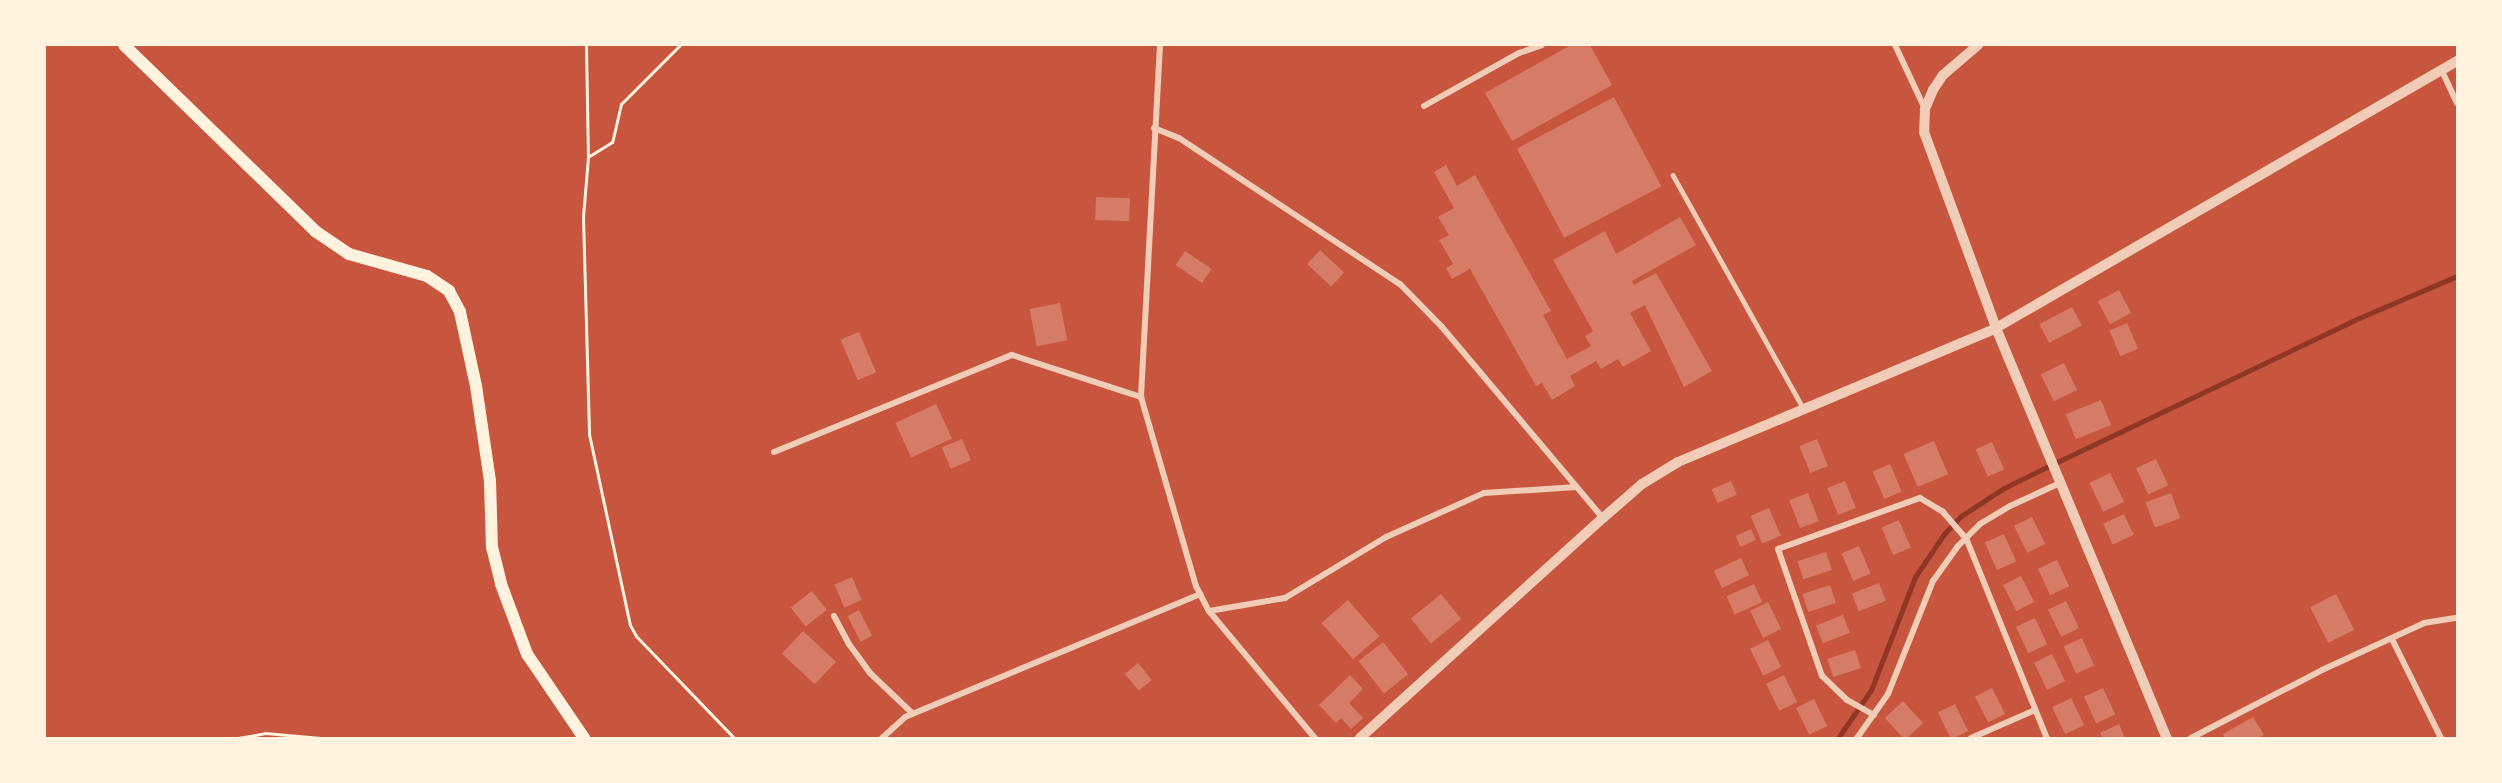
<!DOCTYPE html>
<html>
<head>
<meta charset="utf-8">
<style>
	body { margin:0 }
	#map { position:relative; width:2502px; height:783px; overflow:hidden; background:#c8553d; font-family:"IBM Plex Sans",sans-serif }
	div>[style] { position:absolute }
	.stream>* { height:5px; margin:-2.5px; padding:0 2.5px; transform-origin:2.5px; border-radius:2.5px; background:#8f3625 }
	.building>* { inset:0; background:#d67c66; transform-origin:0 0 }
	.path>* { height:3px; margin:-1.5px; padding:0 1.5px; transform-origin:1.5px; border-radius:1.5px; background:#fff3e0 }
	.service>* { height:4.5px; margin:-2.25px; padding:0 2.25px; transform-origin:2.25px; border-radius:2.25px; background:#f1ccb7 }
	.minor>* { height:6px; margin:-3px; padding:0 3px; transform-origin:3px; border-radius:3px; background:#f1ccb7 }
	.tertiary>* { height:10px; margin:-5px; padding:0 5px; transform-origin:5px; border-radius:5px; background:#f1ccb7 }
	.secondary>* { height:12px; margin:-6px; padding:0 6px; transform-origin:6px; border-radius:6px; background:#fff3e0 }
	span { translate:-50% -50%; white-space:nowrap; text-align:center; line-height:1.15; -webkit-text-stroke:4.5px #fff3e0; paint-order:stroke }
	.frame { position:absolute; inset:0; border:46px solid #fff3e0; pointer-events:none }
</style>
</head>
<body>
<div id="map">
	<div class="stream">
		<div style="left:1838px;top:738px;width:58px;rotate:-55.5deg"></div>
		<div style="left:1871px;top:690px;width:121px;rotate:-68.7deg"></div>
		<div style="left:1915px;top:577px;width:52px;rotate:-56deg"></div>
		<div style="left:1944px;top:534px;width:25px;rotate:-47deg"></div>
		<div style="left:1961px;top:516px;width:51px;rotate:-33.1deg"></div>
		<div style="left:2004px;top:488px;width:55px;rotate:-26.1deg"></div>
		<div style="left:2053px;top:464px;width:339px;rotate:-25.5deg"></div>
		<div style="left:2359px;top:318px;width:107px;rotate:-23.2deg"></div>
	</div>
	<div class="building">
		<div style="clip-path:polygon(1571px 45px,1590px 45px,1612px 85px,1512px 141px,1485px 93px)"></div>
		<div style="left:1614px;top:97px;width:101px;height:110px;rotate:62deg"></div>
		<div style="clip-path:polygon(1446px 165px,1457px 186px,1475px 175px,1551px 311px,1543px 315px,1567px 359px,1591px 346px,1585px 336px,1593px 331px,1553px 260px,1605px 231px,1616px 254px,1680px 217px,1696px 245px,1632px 281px,1634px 285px,1656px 273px,1712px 371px,1684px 387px,1645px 305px,1630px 313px,1651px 351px,1623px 367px,1618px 359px,1601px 369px,1596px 361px,1570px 376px,1575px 386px,1552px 400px,1542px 383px,1536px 386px,1470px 269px,1452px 279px,1446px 268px,1453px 264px,1439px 240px,1449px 235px,1438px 217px,1454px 208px,1434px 172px)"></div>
		<div style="left:1096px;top:197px;width:34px;height:23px;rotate:2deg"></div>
		<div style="left:1320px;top:250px;width:33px;height:19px;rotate:43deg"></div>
		<div style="left:1185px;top:251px;width:32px;height:17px;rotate:34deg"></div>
		<div style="left:2119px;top:290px;width:26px;height:24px;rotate:62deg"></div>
		<div style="left:1060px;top:303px;width:38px;height:31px;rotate:79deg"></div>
		<div style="left:2072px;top:307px;width:21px;height:37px;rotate:62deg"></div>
		<div style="left:2127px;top:323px;width:28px;height:19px;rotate:67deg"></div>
		<div style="left:859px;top:332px;width:44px;height:20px;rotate:67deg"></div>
		<div style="left:2064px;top:363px;width:30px;height:26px;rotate:64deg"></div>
		<div style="left:2101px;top:400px;width:27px;height:38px;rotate:68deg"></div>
		<div style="left:936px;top:404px;width:38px;height:45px;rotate:65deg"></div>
		<div style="left:962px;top:439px;width:23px;height:22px;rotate:67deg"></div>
		<div style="left:1817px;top:439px;width:29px;height:19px;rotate:68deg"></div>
		<div style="left:1934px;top:441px;width:36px;height:33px;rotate:67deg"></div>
		<div style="left:1992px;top:442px;width:30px;height:18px;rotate:66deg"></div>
		<div style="left:2156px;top:459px;width:29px;height:22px;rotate:65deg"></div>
		<div style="left:1890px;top:464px;width:30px;height:19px;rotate:67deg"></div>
		<div style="left:2110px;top:473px;width:32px;height:23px;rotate:64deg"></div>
		<div style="left:1731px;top:481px;width:15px;height:21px;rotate:67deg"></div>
		<div style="left:1845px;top:481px;width:29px;height:19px;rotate:68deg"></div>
		<div style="left:1808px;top:493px;width:30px;height:20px;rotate:69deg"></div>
		<div style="left:2171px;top:493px;width:27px;height:27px;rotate:70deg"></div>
		<div style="left:1769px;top:508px;width:30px;height:20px;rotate:67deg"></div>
		<div style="left:2124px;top:514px;width:23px;height:23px;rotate:65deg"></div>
		<div style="left:2032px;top:517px;width:30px;height:20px;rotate:64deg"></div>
		<div style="left:1899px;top:520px;width:30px;height:19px;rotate:67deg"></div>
		<div style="left:1751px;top:529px;width:12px;height:17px;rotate:66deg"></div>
		<div style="left:2004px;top:534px;width:30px;height:21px;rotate:66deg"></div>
		<div style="left:1859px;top:546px;width:30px;height:19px;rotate:67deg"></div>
		<div style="left:1826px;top:552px;width:19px;height:30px;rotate:72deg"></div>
		<div style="left:1741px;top:558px;width:19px;height:30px;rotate:65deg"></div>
		<div style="left:2057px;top:560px;width:29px;height:21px;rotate:65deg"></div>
		<div style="left:2021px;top:576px;width:29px;height:20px;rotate:63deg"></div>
		<div style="left:852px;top:577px;width:25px;height:19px;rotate:67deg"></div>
		<div style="left:1879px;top:583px;width:19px;height:29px;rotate:69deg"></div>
		<div style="left:1754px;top:584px;width:20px;height:30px;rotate:66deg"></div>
		<div style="left:1830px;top:585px;width:19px;height:29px;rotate:72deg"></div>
		<div style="left:812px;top:591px;width:24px;height:27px;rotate:52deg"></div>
		<div style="left:1441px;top:594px;width:32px;height:39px;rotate:51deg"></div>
		<div style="left:2336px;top:594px;width:40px;height:29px;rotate:63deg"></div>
		<div style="left:1348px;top:600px;width:48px;height:35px;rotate:49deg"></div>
		<div style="left:2066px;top:601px;width:30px;height:20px;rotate:64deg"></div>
		<div style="left:1768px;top:602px;width:30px;height:20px;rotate:64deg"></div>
		<div style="left:859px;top:610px;width:29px;height:13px;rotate:63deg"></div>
		<div style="left:1843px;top:615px;width:19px;height:29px;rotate:69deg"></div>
		<div style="left:2035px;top:618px;width:29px;height:21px;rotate:65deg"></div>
		<div style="left:803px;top:631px;width:45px;height:31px;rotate:43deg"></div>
		<div style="left:2082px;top:638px;width:30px;height:20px;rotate:66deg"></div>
		<div style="left:1768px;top:640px;width:30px;height:20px;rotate:64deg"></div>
		<div style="left:1383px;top:642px;width:41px;height:31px;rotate:52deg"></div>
		<div style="left:1855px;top:650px;width:19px;height:29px;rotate:72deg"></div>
		<div style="left:2052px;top:654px;width:30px;height:20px;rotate:64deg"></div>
		<div style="left:1138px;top:663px;width:22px;height:17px;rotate:51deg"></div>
		<div style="clip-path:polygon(1350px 675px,1363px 689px,1349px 703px,1363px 718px,1351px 729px,1341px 718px,1336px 723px,1319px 705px)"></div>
		<div style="left:1784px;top:675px;width:30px;height:20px;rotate:64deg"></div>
		<div style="left:1992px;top:688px;width:29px;height:19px;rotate:63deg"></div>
		<div style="left:2103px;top:688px;width:29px;height:21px;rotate:65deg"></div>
		<div style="left:2071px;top:698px;width:30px;height:21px;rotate:64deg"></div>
		<div style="left:1814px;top:699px;width:30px;height:20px;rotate:64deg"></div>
		<div style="clip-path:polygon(1903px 701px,1923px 723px,1907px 738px,1903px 738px,1885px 718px)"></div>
		<div style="left:1955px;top:704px;width:30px;height:19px;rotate:64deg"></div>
		<div style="clip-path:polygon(2253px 717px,2264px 735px,2258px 738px,2225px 738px,2223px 734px)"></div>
		<div style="clip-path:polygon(2119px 724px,2125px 738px,2103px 738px,2100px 733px)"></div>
	</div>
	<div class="path">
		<div style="left:586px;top:45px;width:112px;rotate:89deg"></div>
		<div style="left:680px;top:45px;width:83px;rotate:135deg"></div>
		<div style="left:621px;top:104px;width:39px;rotate:103deg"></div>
		<div style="left:612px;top:142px;width:28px;rotate:148deg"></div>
		<div style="left:588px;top:157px;width:60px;rotate:94.8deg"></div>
		<div style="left:583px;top:217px;width:217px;rotate:88.4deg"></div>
		<div style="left:589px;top:434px;width:195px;rotate:77.9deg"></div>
		<div style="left:630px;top:625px;width:13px;rotate:61deg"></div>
		<div style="left:636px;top:636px;width:141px;rotate:46.1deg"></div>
		<div style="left:238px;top:738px;width:27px;rotate:-10deg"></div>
		<div style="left:265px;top:733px;width:56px;rotate:5.1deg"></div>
	</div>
	<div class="service">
		<div style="left:1673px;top:175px;width:267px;rotate:60.8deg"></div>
	</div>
	<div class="minor">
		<div style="left:1160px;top:45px;width:353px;rotate:93.1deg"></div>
		<div style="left:1141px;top:397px;width:197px;rotate:73.8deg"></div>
		<div style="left:1196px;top:586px;width:28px;rotate:63deg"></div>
		<div style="left:1209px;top:611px;width:165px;rotate:50.2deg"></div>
		<div style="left:1895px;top:45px;width:71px;rotate:64.9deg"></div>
		<div style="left:2442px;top:71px;width:35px;rotate:65deg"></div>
		<div style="left:1424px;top:106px;width:109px;rotate:-29.2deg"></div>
		<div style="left:1519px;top:53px;width:24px;rotate:-19deg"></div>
		<div style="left:1154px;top:128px;width:27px;rotate:22deg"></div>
		<div style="left:1179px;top:138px;width:265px;rotate:33.5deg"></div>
		<div style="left:1400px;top:284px;width:60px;rotate:45.7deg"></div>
		<div style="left:1442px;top:327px;width:250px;rotate:49.9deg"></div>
		<div style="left:774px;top:452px;width:257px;rotate:-22.2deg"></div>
		<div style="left:1012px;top:355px;width:136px;rotate:18deg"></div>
		<div style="left:1209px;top:611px;width:77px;rotate:-9.7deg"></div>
		<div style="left:1285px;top:598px;width:118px;rotate:-31.1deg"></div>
		<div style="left:1386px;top:537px;width:107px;rotate:-24.2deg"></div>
		<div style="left:1484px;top:493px;width:92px;rotate:-3.7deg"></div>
		<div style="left:834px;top:616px;width:32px;rotate:62deg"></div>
		<div style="left:849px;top:644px;width:36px;rotate:54deg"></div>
		<div style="left:870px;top:673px;width:59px;rotate:43.6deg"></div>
		<div style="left:2392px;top:639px;width:110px;rotate:63.7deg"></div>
		<div style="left:1874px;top:715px;width:31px;rotate:-151deg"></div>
		<div style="left:1847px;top:700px;width:35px;rotate:-136deg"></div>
		<div style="left:1822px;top:676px;width:134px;rotate:-109.1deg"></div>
		<div style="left:1778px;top:549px;width:151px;rotate:-19.8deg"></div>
		<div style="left:1920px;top:498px;width:27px;rotate:31deg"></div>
		<div style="left:1943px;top:512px;width:35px;rotate:49deg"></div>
		<div style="left:1966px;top:538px;width:216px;rotate:68deg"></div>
		<div style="left:882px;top:738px;width:31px;rotate:-42deg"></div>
		<div style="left:905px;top:717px;width:320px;rotate:-22.6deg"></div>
		<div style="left:1857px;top:738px;width:54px;rotate:-54.8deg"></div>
		<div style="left:1888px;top:694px;width:122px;rotate:-68.3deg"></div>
		<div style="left:1933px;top:581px;width:43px;rotate:-54.5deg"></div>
		<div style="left:1958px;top:546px;width:31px;rotate:-45deg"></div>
		<div style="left:1980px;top:524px;width:35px;rotate:-31deg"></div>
		<div style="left:2010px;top:506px;width:55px;rotate:-24.7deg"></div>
		<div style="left:1971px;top:738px;width:70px;rotate:-23.6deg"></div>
		<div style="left:2191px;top:738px;width:148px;rotate:-27.4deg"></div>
		<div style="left:2322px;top:670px;width:112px;rotate:-24.7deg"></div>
		<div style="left:2424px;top:623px;width:33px;rotate:-9deg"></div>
	</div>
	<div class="tertiary">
		<div style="left:1978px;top:45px;width:46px;rotate:139.4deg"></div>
		<div style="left:1943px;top:75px;width:18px;rotate:124deg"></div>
		<div style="left:1933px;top:90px;width:21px;rotate:113deg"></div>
		<div style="left:1925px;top:109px;width:23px;rotate:92deg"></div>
		<div style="left:1924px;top:132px;width:209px;rotate:69.8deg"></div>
		<div style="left:1996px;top:328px;width:444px;rotate:67.4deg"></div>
		<div style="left:1360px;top:738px;width:328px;rotate:-42.2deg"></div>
		<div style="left:1603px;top:518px;width:52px;rotate:-41.1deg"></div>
		<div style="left:1642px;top:484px;width:42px;rotate:-31.4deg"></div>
		<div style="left:1678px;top:462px;width:345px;rotate:-22.8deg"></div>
		<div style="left:1996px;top:328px;width:533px;rotate:-30.08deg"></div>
	</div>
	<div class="secondary">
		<div style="left:124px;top:45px;width:267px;rotate:44.2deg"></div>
		<div style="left:315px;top:231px;width:41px;rotate:34.1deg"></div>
		<div style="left:349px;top:254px;width:81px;rotate:15.8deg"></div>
		<div style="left:427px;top:276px;width:27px;rotate:34deg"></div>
		<div style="left:449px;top:291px;width:24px;rotate:62deg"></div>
		<div style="left:460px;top:312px;width:76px;rotate:77.8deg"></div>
		<div style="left:476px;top:386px;width:96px;rotate:81.6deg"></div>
		<div style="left:490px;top:481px;width:66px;rotate:88.3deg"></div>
		<div style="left:492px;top:547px;width:38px;rotate:76deg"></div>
		<div style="left:501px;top:584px;width:75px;rotate:69.6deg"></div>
		<div style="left:527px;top:654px;width:102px;rotate:55.8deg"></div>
	</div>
	<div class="frame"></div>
</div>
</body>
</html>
